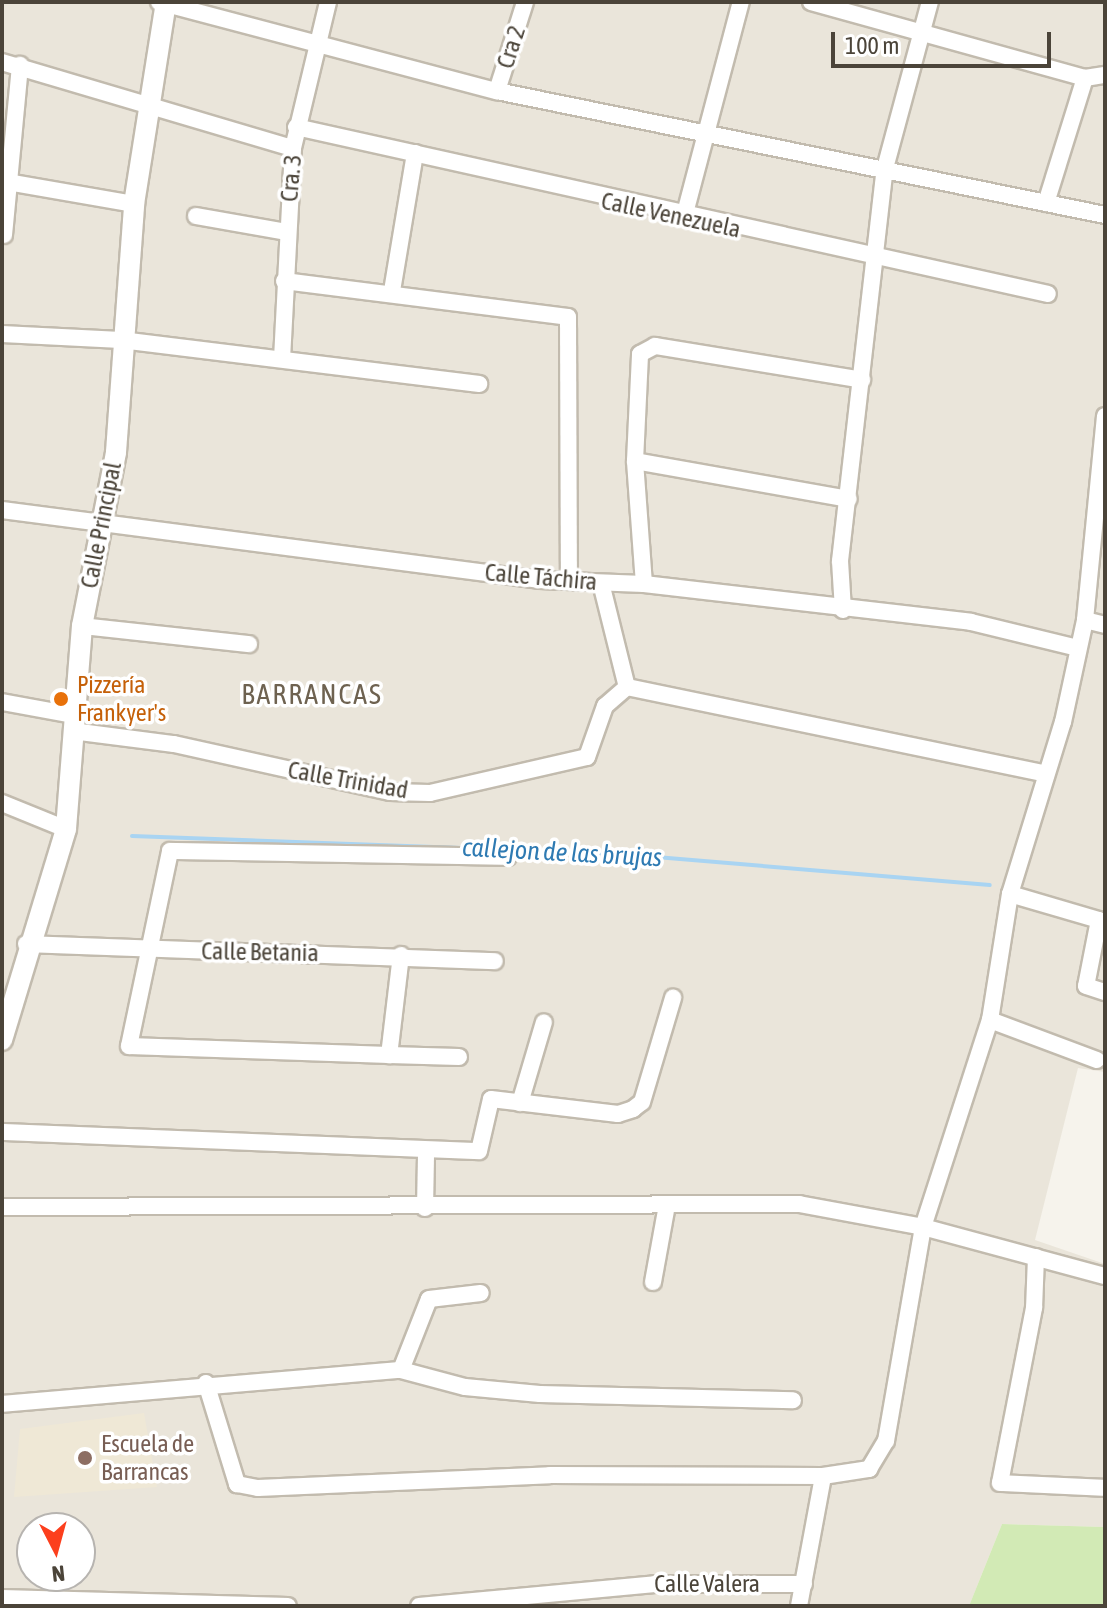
<!DOCTYPE html>
<html>
<head>
<meta charset="utf-8">
<style>
	body { margin:0 }
	#map { position:relative; width:1107px; height:1608px; overflow:hidden; background:#f6f3ec; font-family:"Asap Condensed",sans-serif }
	div>[style] { position:absolute }
	.residential>* { inset:0; background:#eae5da }
	.education>* { inset:0; background:#efe8d6 }
	.green>* { inset:0; background:#d2eab5 }
	.stream>* { height:4px; margin:-2px; padding:0 2px; transform-origin:2px; border-radius:2px; background:#a9d4f2 }
	.roads { filter:drop-shadow(2px 0 #c2bbae) drop-shadow(-2px 0 #c2bbae) drop-shadow(0 2px #c2bbae) drop-shadow(0 -2px #c2bbae) }
	.minor>* { height:16px; margin:-8px; padding:0 8px; transform-origin:8px; border-radius:8px; background:#fff }
	.tertiary>* { height:20px; margin:-10px; padding:0 10px; transform-origin:10px; border-radius:10px; background:#fff }
	.dots>* { width:22px; height:22px; translate:-50% -50%; box-sizing:border-box; border:4px solid #fff; border-radius:50% }
	span { translate:-50% -50%; white-space:nowrap; text-align:center; line-height:1.15; -webkit-text-stroke:7px #fff; paint-order:stroke }
	.street-label { font-size:24px; color:#4b4439 }
	.food-label { font-size:24px; color:#c56008 }
	.left { translate:0 -50%; text-align:left }
	.education-label { font-size:24px; color:#785e54 }
	.water-label { font-size:26px; color:#2e7ab2; font-style:italic }
	.quarter-label { font-size:28px; color:#6e6250; letter-spacing:2px }
	.frame { position:absolute; inset:0; border:4px solid #4b4439; pointer-events:none }
	.north { position:absolute; left:16px; top:1512px; width:80px; height:80px; box-sizing:border-box; background:#fff; border:2px solid #b7b4b0; border-radius:50%; rotate:174deg; font-size:22px; font-weight:700; line-height:32px; text-align:center; color:#4b4439 }
	.north::after { content:''; display:block; margin:auto; width:28px; height:36px; background:#fc3f1d; clip-path:polygon(50% 0,100% 100%,50% 72%,0 100%) }
	.scale { position:absolute; left:831px; top:32px; width:220px; height:36px; box-sizing:border-box; border:4px solid #4b4439; border-top:0; padding-left:10px; font-size:24px; line-height:28px; white-space:nowrap; color:#4b4439; -webkit-text-stroke:6px #fff; paint-order:stroke }
</style>
</head>
<body>
<div id="map">
	<div class="residential">
		<div style="clip-path:polygon(evenodd,2px 2px,1105px 2px,1105px 1072px,1078px 1068px,1035px 1240px,1105px 1264px,1105px 1527px,1002px 1524px,969px 1606px,2px 1606px,2px 2px,32px 1528px,80px 1528px,80px 1576px,32px 1576px,32px 1528px)"></div>
	</div>
	<div class="education">
		<div style="clip-path:polygon(144px 1413px,157px 1487px,14px 1497px,20px 1429px)"></div>
	</div>
	<div class="green">
		<div style="clip-path:polygon(1002px 1524px,1105px 1527px,1105px 1606px,969px 1606px)"></div>
	</div>
	<div class="stream">
		<div style="left:132px;top:836px;width:488px;rotate:2.1deg"></div>
		<div style="left:620px;top:854px;width:371px;rotate:4.8deg"></div>
	</div>
	<div class="roads">
		<div class="minor">
			<div style="left:159px;top:2px;width:350px;rotate:14.8deg"></div>
			<div style="left:497px;top:91px;width:621px;rotate:11.53deg"></div>
			<div style="left:811px;top:2px;width:284px;rotate:15.5deg"></div>
			<div style="left:1085px;top:78px;width:20px;rotate:-9deg"></div>
			<div style="left:2px;top:62px;width:303px;rotate:16.5deg"></div>
			<div style="left:497px;top:91px;width:93px;rotate:-72.5deg"></div>
			<div style="left:296px;top:127px;width:770px;rotate:12.52deg"></div>
			<div style="left:2px;top:181px;width:134px;rotate:9.9deg"></div>
			<div style="left:1046px;top:203px;width:131px;rotate:-72.7deg"></div>
			<div style="left:196px;top:216px;width:92px;rotate:10deg"></div>
			<div style="left:684px;top:217px;width:222px;rotate:-75.2deg"></div>
			<div style="left:4px;top:235px;width:171px;rotate:-84.6deg"></div>
			<div style="left:284px;top:281px;width:286px;rotate:7.2deg"></div>
			<div style="left:568px;top:317px;width:263px;rotate:89.8deg"></div>
			<div style="left:392px;top:291px;width:140px;rotate:-80.5deg"></div>
			<div style="left:2px;top:334px;width:119px;rotate:2.9deg"></div>
			<div style="left:121px;top:340px;width:361px;rotate:7deg"></div>
			<div style="left:282px;top:359px;width:211px;rotate:-87deg"></div>
			<div style="left:293px;top:148px;width:150px;rotate:-76.5deg"></div>
			<div style="left:635px;top:461px;width:217px;rotate:10.1deg"></div>
			<div style="left:2px;top:510px;width:543px;rotate:7.41deg"></div>
			<div style="left:540px;top:580px;width:104px;rotate:2.2deg"></div>
			<div style="left:644px;top:584px;width:329px;rotate:6.6deg"></div>
			<div style="left:971px;top:622px;width:110px;rotate:13.7deg"></div>
			<div style="left:601px;top:583px;width:107px;rotate:76deg"></div>
			<div style="left:627px;top:687px;width:428px;rotate:11.7deg"></div>
			<div style="left:644px;top:584px;width:123px;rotate:-94.2deg"></div>
			<div style="left:635px;top:461px;width:107px;rotate:-87.3deg"></div>
			<div style="left:640px;top:354px;width:17px;rotate:-28deg"></div>
			<div style="left:655px;top:346px;width:210px;rotate:9.3deg"></div>
			<div style="left:843px;top:610px;width:49px;rotate:-93.5deg"></div>
			<div style="left:840px;top:561px;width:391px;rotate:-83.5deg"></div>
			<div style="left:884px;top:172px;width:176px;rotate:-74.9deg"></div>
			<div style="left:1085px;top:620px;width:21px;rotate:14deg"></div>
			<div style="left:82px;top:626px;width:168px;rotate:6.2deg"></div>
			<div style="left:2px;top:702px;width:72px;rotate:10.4deg"></div>
			<div style="left:72px;top:731px;width:103px;rotate:7.3deg"></div>
			<div style="left:174px;top:744px;width:221px;rotate:12.5deg"></div>
			<div style="left:390px;top:792px;width:40px;rotate:1.4deg"></div>
			<div style="left:430px;top:793px;width:161px;rotate:-12.9deg"></div>
			<div style="left:587px;top:757px;width:54px;rotate:-70.6deg"></div>
			<div style="left:605px;top:706px;width:29px;rotate:-41deg"></div>
			<div style="left:2px;top:803px;width:69px;rotate:22.1deg"></div>
			<div style="left:1010px;top:894px;width:93px;rotate:16.3deg"></div>
			<div style="left:1099px;top:920px;width:67px;rotate:101.1deg"></div>
			<div style="left:1086px;top:986px;width:20px;rotate:18deg"></div>
			<div style="left:26px;top:944px;width:469px;rotate:2.1deg"></div>
			<div style="left:401px;top:955px;width:101px;rotate:96.8deg"></div>
			<div style="left:389px;top:1055px;width:260px;rotate:-178deg"></div>
			<div style="left:129px;top:1046px;width:199px;rotate:-78.1deg"></div>
			<div style="left:170px;top:851px;width:338px;rotate:1deg"></div>
			<div style="left:990px;top:1020px;width:114px;rotate:20.5deg"></div>
			<div style="left:389px;top:1055px;width:70px;rotate:1.6deg"></div>
			<div style="left:520px;top:1103px;width:84px;rotate:-73.5deg"></div>
			<div style="left:2px;top:1132px;width:477px;rotate:2.3deg"></div>
			<div style="left:479px;top:1151px;width:53px;rotate:-77deg"></div>
			<div style="left:491px;top:1099px;width:128px;rotate:6.7deg"></div>
			<div style="left:618px;top:1114px;width:16px;rotate:-18deg"></div>
			<div style="left:633px;top:1109px;width:11px;rotate:-38deg"></div>
			<div style="left:642px;top:1102px;width:109px;rotate:-73.4deg"></div>
			<div style="left:2px;top:1207px;width:797px;rotate:-0.22deg"></div>
			<div style="left:799px;top:1204px;width:126px;rotate:10.5deg"></div>
			<div style="left:923px;top:1227px;width:188px;rotate:15.1deg"></div>
			<div style="left:425px;top:1208px;width:54px;rotate:-88.9deg"></div>
			<div style="left:1036px;top:1257px;width:51px;rotate:92.2deg"></div>
			<div style="left:1034px;top:1308px;width:178px;rotate:101deg"></div>
			<div style="left:1000px;top:1483px;width:105px;rotate:2.7deg"></div>
			<div style="left:653px;top:1282px;width:78px;rotate:-79.7deg"></div>
			<div style="left:401px;top:1370px;width:66px;rotate:14.9deg"></div>
			<div style="left:465px;top:1387px;width:75px;rotate:5.3deg"></div>
			<div style="left:540px;top:1394px;width:253px;rotate:1.4deg"></div>
			<div style="left:206px;top:1383px;width:106px;rotate:72.9deg"></div>
			<div style="left:237px;top:1484px;width:21px;rotate:11deg"></div>
			<div style="left:258px;top:1488px;width:292px;rotate:-2.5deg"></div>
			<div style="left:550px;top:1475px;width:273px;rotate:0.2deg"></div>
			<div style="left:2px;top:1404px;width:400px;rotate:-4.9deg"></div>
			<div style="left:401px;top:1370px;width:76px;rotate:-68.5deg"></div>
			<div style="left:429px;top:1299px;width:52px;rotate:-6.6deg"></div>
			<div style="left:2px;top:1598px;width:286px;rotate:1.6deg"></div>
			<div style="left:419px;top:1606px;width:237px;rotate:-5.3deg"></div>
			<div style="left:655px;top:1584px;width:149px"></div>
			<div style="left:799px;top:1606px;width:132px;rotate:-79.5deg"></div>
			<div style="left:823px;top:1476px;width:47px;rotate:-8.7deg"></div>
			<div style="left:869px;top:1469px;width:33px;rotate:-59deg"></div>
			<div style="left:886px;top:1441px;width:217px;rotate:-80.2deg"></div>
			<div style="left:923px;top:1227px;width:218px;rotate:-72.1deg"></div>
			<div style="left:990px;top:1020px;width:128px;rotate:-81deg"></div>
			<div style="left:1010px;top:894px;width:180px;rotate:-72.9deg"></div>
			<div style="left:1063px;top:722px;width:104px;rotate:-77.8deg"></div>
			<div style="left:1085px;top:620px;width:205px;rotate:-84.4deg"></div>
		</div>
		<div class="tertiary">
			<div style="left:2px;top:1040px;width:220px;rotate:-73.1deg"></div>
			<div style="left:66px;top:829px;width:204px;rotate:-85.5deg"></div>
			<div style="left:82px;top:626px;width:177px;rotate:-78.9deg"></div>
			<div style="left:116px;top:452px;width:249px;rotate:-85.8deg"></div>
			<div style="left:134px;top:204px;width:205px;rotate:-81deg"></div>
		</div>
	</div>
	<div class="dots">
		<div style="left:61px;top:699px;background:#e8710a"></div>
		<div style="left:85px;top:1458px;background:#8d6e63"></div>
	</div>
	<div class="street-label">
		<span style="left:511px;top:47px;rotate:-72deg">Cra 2</span>
		<span style="left:291px;top:178px;rotate:-85deg">Cra. 3</span>
		<span style="left:671px;top:215px;rotate:12deg">Calle Venezuela</span>
		<span style="left:101px;top:525px;rotate:-79deg">Calle Principal</span>
		<span style="left:541px;top:577px;rotate:5deg">Calle Táchira</span>
		<span style="left:348px;top:780px;rotate:10deg">Calle Trinidad</span>
		<span style="left:260px;top:952px;rotate:1deg">Calle Betania</span>
		<span style="left:707px;top:1584px">Calle Valera</span>
	</div>
	<div class="food-label">
		<span class="left" style="left:77px;top:699px">Pizzería<br>Frankyer's</span>
	</div>
	<div class="education-label">
		<span class="left" style="left:101px;top:1458px">Escuela de<br>Barrancas</span>
	</div>
	<div class="water-label">
		<span style="left:562px;top:853px;rotate:3deg">callejon de las brujas</span>
	</div>
	<div class="quarter-label">
		<span style="left:312px;top:694px">BARRANCAS</span>
	</div>
	<div class="frame"></div>
	<div class="north">N</div>
	<div class="scale">100 m</div>
</div>
</body>
</html>
